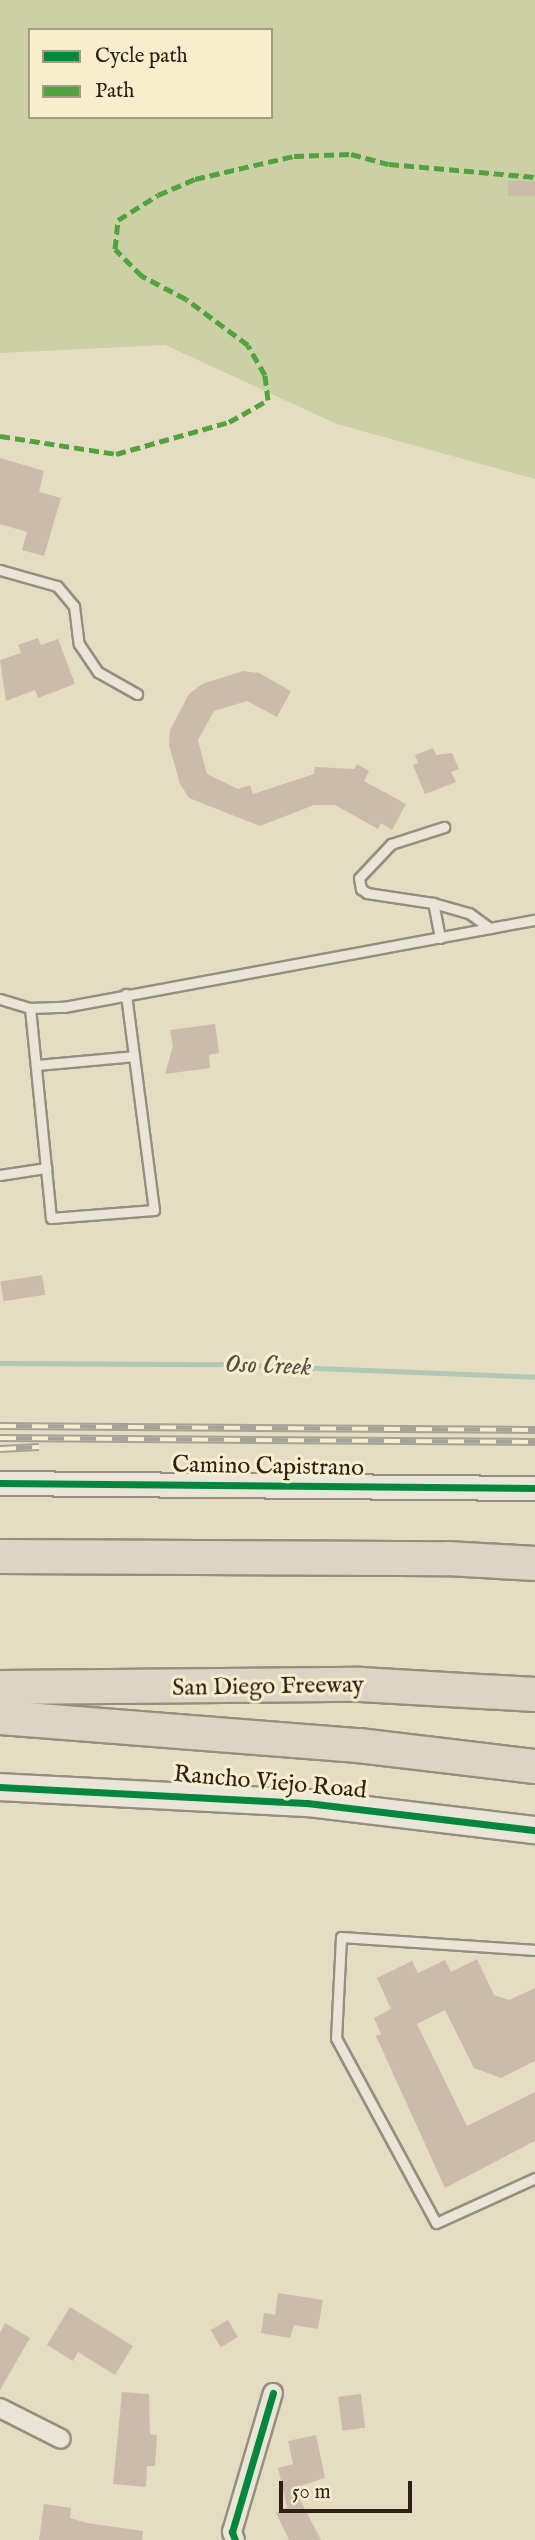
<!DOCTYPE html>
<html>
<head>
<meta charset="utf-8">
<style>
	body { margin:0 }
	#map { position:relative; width:535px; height:2540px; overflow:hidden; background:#e4ddc2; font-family:"IM FELL English",serif }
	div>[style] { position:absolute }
	.green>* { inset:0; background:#ccd0a5 }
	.stream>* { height:5px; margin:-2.5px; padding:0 2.5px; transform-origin:2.5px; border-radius:2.5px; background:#b1c8b5 }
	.building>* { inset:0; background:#ccbbab; transform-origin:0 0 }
	.roads { filter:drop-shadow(2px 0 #968f7f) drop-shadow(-2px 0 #968f7f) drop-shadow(0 2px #968f7f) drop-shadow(0 -2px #968f7f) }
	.service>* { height:9px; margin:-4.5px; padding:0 4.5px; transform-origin:4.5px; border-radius:4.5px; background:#e9e6d7 }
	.minor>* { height:18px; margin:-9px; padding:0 9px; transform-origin:9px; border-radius:9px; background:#e9e6d7 }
	.tertiary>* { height:23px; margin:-11.5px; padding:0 11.5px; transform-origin:11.5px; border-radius:11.5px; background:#e9e6d7 }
	.secondary>* { height:26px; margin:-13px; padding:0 13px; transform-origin:13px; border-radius:13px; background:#e9e6d7 }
	.motorway>* { height:33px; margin:-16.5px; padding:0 16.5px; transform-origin:16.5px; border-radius:16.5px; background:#dcd5c3 }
	.rail>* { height:8px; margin-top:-4px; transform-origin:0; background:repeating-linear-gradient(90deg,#f7eece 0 16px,#a7a298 0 32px); box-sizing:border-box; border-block:2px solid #a7a298 }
	.quiet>* { height:5px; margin-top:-2.5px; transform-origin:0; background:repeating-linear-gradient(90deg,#52a240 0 10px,transparent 0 15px) }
	.cycleway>* { height:7px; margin:-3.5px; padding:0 3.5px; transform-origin:3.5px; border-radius:3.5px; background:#00873e }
	span { translate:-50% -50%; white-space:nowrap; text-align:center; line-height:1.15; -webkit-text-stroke:6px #f7eece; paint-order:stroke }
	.street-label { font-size:24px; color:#311f16 }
	.water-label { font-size:26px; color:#514f44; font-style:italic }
	.legend { position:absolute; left:28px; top:28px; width:245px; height:91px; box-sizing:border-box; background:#f7eece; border:2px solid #a89b84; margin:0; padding:9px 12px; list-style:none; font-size:21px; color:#311f16 }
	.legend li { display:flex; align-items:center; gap:14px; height:35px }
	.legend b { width:35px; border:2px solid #a89b84 }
	.scale { position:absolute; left:279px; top:2481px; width:133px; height:32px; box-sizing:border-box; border:4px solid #311f16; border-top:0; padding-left:9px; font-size:21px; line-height:24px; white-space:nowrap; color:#311f16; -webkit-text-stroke:5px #f7eece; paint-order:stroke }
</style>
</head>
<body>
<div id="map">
	<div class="green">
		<div style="clip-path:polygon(evenodd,0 0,535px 0,535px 479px,337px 424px,165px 345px,0 353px,0 0,30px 30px,271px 30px,271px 117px,30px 117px,30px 30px)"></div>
	</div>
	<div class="stream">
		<div style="left:0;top:1363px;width:218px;rotate:0.3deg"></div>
		<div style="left:218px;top:1364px;width:317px;rotate:2.3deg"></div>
	</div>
	<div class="building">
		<div style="left:508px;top:181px;width:27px;height:15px"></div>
		<div style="clip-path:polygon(0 458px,44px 471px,39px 492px,61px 498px,44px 556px,22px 550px,27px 532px,0 524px)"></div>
		<div style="clip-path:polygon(38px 638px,41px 645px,58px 639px,75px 684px,38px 698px,35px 690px,6px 701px,0 660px,21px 653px,18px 645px)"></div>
		<div style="clip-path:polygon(243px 671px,259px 673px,291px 691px,277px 717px,247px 701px,214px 711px,198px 740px,207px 774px,238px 789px,250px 785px,253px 794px,314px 774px,315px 767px,354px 769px,357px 764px,369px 771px,364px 781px,406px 804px,392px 830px,381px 823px,378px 829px,335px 805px,314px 805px,260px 826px,189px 798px,180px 784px,169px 745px,170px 730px,189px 694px,202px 684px)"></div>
		<div style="clip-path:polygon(433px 748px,436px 755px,452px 753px,459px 769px,451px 772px,456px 782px,425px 794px,413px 765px,418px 763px,415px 755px)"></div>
		<div style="clip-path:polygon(215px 1024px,219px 1053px,209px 1055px,210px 1068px,165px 1074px,173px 1046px,170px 1030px)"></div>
		<div style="left:42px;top:1275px;width:20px;height:42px;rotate:81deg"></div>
		<div style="clip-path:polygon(477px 1959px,494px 1995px,509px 2000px,535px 1988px,535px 2061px,501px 2078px,474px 2068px,445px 2010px,417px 2024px,467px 2126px,535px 2092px,535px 2141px,445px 2188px,376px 2036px,381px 2034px,374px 2018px,391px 2009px,377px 1978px,412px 1961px,418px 1973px,445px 1960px,451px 1972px)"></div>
		<div style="clip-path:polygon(278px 2293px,323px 2300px,318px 2329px,294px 2325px,290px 2338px,261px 2333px,264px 2313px,275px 2315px)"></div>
		<div style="clip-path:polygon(70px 2307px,133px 2346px,115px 2375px,78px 2352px,73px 2361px,47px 2345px)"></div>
		<div style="left:228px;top:2320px;width:20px;height:20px;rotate:60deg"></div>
		<div style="clip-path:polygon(5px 2323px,30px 2338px,0 2390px,0 2333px)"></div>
		<div style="clip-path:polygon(122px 2392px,149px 2394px,150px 2434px,157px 2435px,155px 2466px,147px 2466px,146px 2487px,113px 2484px)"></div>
		<div style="left:361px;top:2394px;width:34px;height:23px;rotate:83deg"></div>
		<div style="clip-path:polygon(316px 2435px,325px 2478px,294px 2488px,321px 2540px,289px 2540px,276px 2513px,287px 2507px,278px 2468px,293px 2464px,288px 2441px)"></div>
		<div style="clip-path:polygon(44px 2504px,71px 2508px,70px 2518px,87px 2523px,143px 2531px,142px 2540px,39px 2540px)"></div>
	</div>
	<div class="roads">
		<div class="service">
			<div style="left:0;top:570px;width:59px;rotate:15.7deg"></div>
			<div style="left:57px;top:586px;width:26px;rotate:50deg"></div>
			<div style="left:74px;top:606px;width:38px;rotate:83deg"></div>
			<div style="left:79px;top:644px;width:34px;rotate:56deg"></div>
			<div style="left:98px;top:672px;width:45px;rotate:29.4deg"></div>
			<div style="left:433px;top:903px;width:67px;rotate:-171.4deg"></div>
			<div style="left:367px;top:893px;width:7px;rotate:-146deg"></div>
			<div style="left:361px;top:889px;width:11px;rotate:-100deg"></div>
			<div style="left:359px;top:878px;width:47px;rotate:-46.7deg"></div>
			<div style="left:391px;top:844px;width:56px;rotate:-17.8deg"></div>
			<div style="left:440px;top:938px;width:36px;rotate:-101deg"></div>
			<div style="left:433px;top:903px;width:37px;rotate:16deg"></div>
			<div style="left:469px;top:913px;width:26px;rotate:36deg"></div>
			<div style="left:0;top:999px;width:31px;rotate:17deg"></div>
			<div style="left:30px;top:1008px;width:34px;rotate:-2deg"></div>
			<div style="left:64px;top:1007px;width:479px;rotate:-10.5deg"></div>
			<div style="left:30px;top:1008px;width:211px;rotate:84.3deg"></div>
			<div style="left:51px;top:1218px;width:103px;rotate:-4.4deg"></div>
			<div style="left:154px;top:1210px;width:218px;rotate:-97.4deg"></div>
			<div style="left:36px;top:1065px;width:98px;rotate:-5.2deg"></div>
			<div style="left:0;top:1175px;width:47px;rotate:-8.7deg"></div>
			<div style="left:535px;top:1950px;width:194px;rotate:-176.2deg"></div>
			<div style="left:341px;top:1937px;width:101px;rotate:92.8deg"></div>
			<div style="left:336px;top:2038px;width:210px;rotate:61.6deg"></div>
			<div style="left:436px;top:2223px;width:109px;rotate:-24.4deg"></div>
		</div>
		<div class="minor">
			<div style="left:0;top:2408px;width:68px;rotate:26.9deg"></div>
			<div style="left:235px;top:2540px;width:9px;rotate:-111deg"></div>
			<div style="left:232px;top:2532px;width:145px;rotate:-73.6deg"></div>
		</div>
		<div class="tertiary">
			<div style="left:0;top:1483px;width:535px;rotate:0.54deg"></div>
		</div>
		<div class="secondary">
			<div style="left:0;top:1787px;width:307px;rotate:3deg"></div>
			<div style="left:307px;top:1803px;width:230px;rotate:6.8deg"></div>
		</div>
		<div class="motorway">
			<div style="left:0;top:1556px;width:447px;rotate:0.3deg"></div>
			<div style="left:447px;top:1558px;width:88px;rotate:3.3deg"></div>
			<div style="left:0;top:1687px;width:360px;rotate:-0.5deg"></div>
			<div style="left:360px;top:1684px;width:175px;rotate:3.3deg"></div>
			<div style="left:0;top:1717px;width:359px;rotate:4.5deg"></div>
			<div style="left:358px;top:1745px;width:178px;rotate:6.8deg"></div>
		</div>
	</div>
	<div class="rail">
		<div style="left:0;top:1426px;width:535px;rotate:0.43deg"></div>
		<div style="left:0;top:1438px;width:535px;rotate:0.43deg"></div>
		<div style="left:0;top:1449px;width:39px;rotate:-3deg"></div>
	</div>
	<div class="quiet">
		<div style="left:0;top:436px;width:117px;rotate:8.8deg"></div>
		<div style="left:116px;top:454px;width:117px;rotate:-15.8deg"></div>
		<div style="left:229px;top:422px;width:45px;rotate:-29.4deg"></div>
		<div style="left:268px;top:400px;width:25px;rotate:-97deg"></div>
		<div style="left:265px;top:375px;width:34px;rotate:-120deg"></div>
		<div style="left:248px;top:345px;width:77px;rotate:-143.4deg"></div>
		<div style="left:186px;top:299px;width:50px;rotate:-152.4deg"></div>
		<div style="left:142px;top:276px;width:38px;rotate:-135deg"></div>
		<div style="left:115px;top:249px;width:29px;rotate:-84deg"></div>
		<div style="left:118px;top:220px;width:47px;rotate:-32deg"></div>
		<div style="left:158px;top:195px;width:40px;rotate:-23.4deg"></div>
		<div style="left:195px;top:179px;width:102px;rotate:-13.1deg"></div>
		<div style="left:294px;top:156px;width:57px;rotate:-2deg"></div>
		<div style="left:351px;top:154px;width:39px;rotate:15deg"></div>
		<div style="left:389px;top:164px;width:147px;rotate:5.1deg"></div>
	</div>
	<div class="cycleway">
		<div style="left:0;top:1483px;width:535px;rotate:0.54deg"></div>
		<div style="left:0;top:1787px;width:307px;rotate:3deg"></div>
		<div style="left:307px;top:1803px;width:230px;rotate:6.8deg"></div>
		<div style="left:235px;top:2540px;width:9px;rotate:-111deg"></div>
		<div style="left:232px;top:2532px;width:145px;rotate:-73.6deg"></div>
	</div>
	<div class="street-label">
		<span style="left:268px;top:1467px;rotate:1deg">Camino Capistrano</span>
		<span style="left:268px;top:1687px;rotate:-1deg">San Diego Freeway</span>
		<span style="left:270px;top:1783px;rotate:5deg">Rancho Viejo Road</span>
	</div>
	<div class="water-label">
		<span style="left:268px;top:1366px;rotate:2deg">Oso Creek</span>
	</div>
	<ul class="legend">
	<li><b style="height:9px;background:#00873e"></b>Cycle path</li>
	<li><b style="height:9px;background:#52a240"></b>Path</li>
	</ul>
	<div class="scale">50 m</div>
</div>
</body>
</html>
